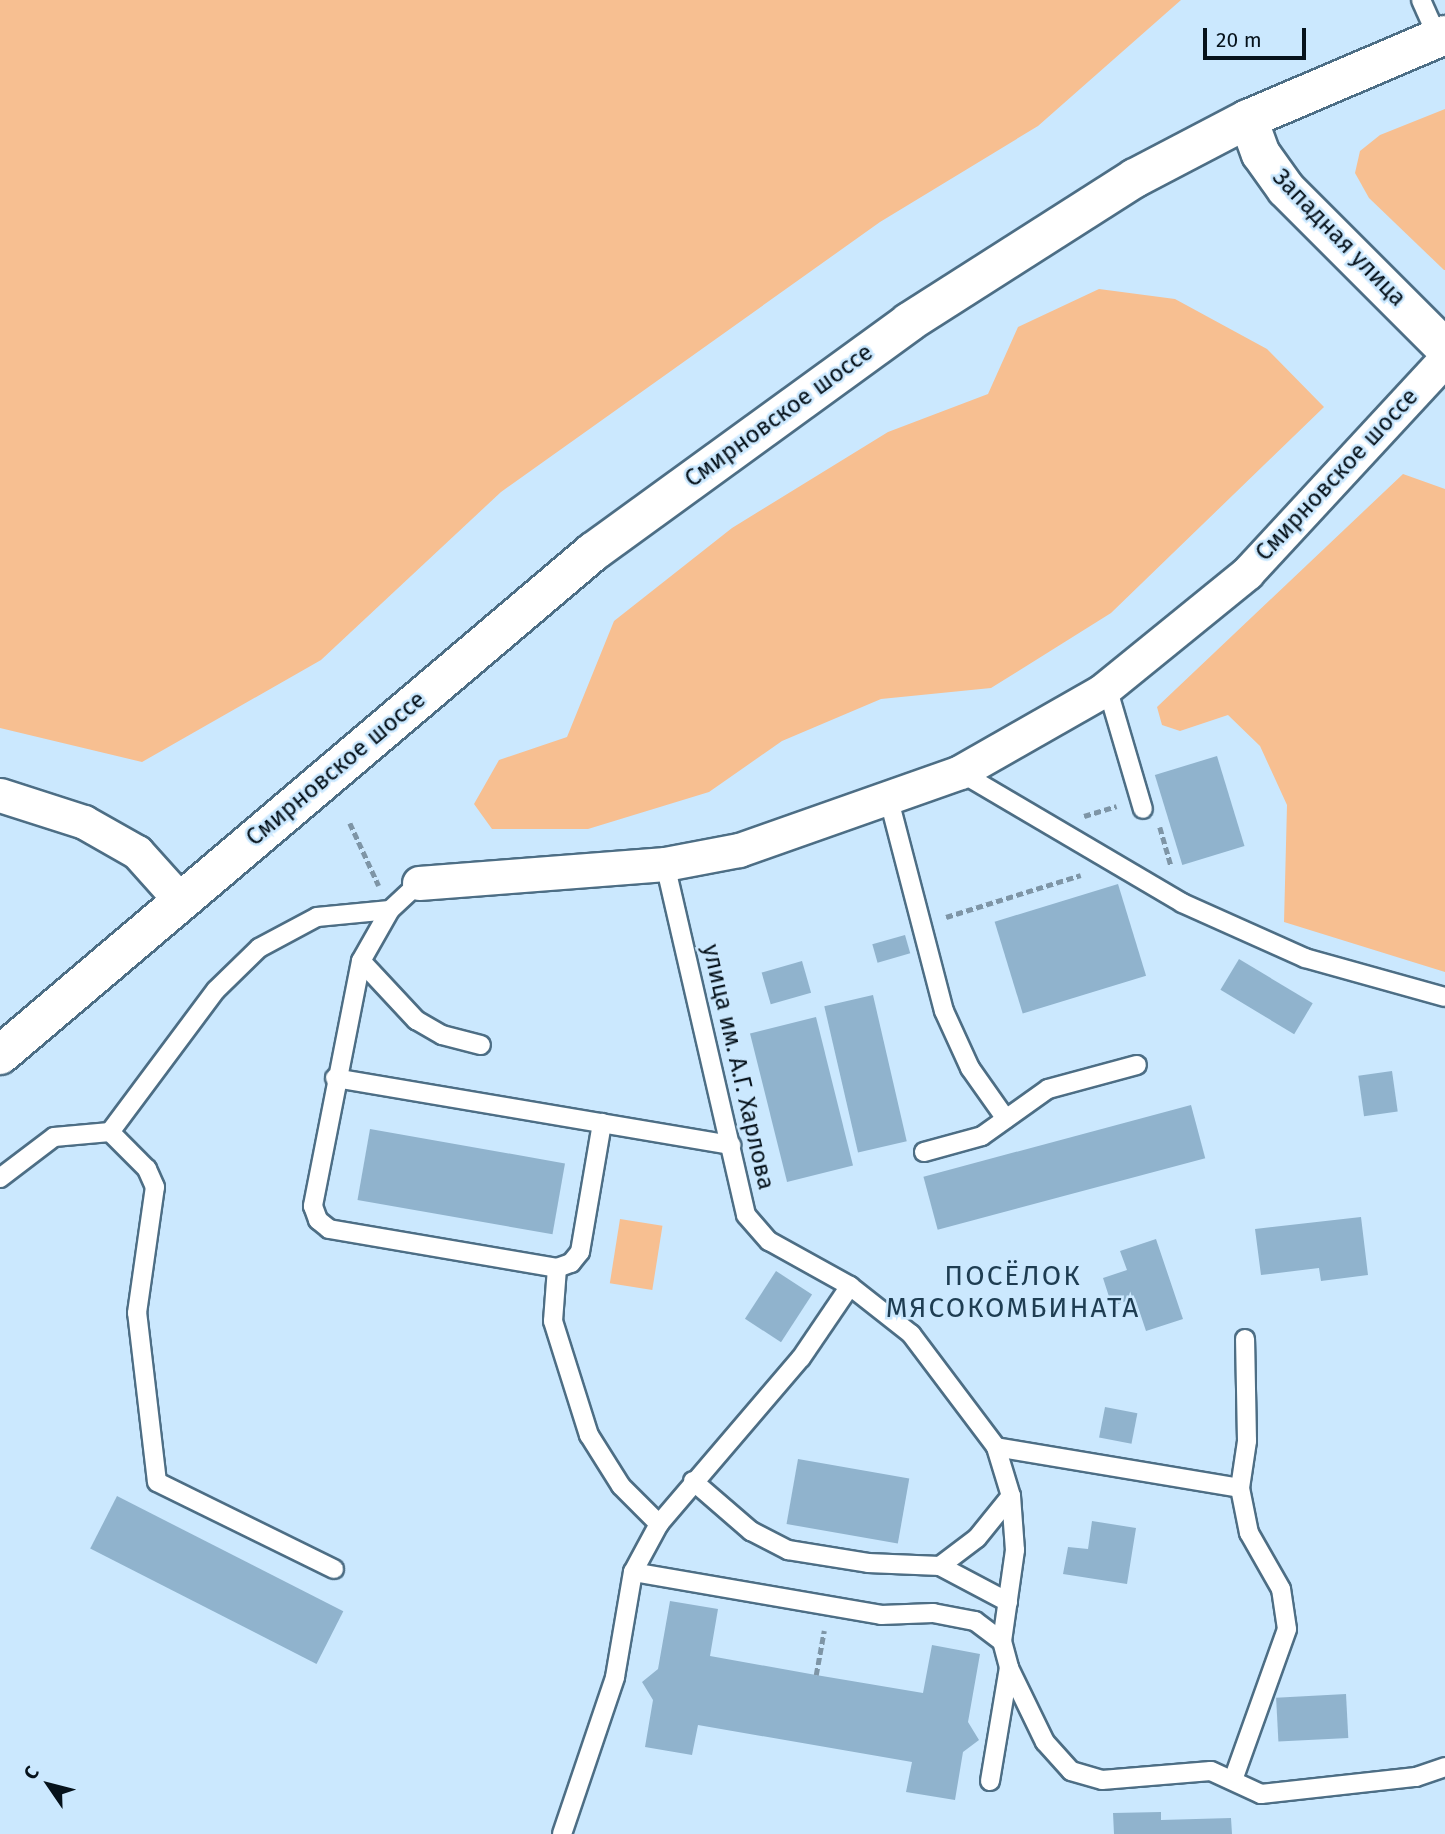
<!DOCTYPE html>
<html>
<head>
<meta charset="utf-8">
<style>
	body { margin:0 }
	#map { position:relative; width:1445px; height:1834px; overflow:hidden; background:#cbe8fe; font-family:"Fira Sans",sans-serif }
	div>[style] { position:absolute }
	.green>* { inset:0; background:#f7bf91; transform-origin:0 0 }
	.building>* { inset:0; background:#90b3cd; transform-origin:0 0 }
	.path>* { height:4.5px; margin-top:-2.25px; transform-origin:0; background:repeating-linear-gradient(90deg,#7e95a6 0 7px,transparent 0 10.5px) }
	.roads { filter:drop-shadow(2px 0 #4d6e85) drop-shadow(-2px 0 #4d6e85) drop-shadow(0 2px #4d6e85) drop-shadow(0 -2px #4d6e85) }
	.service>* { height:18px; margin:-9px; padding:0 9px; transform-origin:9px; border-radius:9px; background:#fff }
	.minor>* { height:33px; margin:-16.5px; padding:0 16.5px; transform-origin:16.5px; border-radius:16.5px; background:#fff }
	.tertiary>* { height:38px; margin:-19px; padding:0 19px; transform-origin:19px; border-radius:19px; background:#fff }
	.secondary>* { height:38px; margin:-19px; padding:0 19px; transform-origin:19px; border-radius:19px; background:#fff }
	span { translate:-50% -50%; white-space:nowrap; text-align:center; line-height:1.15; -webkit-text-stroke:5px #cbe8fe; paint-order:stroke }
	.street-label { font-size:24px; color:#06121b }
	.quarter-label { font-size:28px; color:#1e3d52; letter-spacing:2px }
	.north { position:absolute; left:14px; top:1750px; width:70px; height:70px; -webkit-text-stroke:5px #cbe8fe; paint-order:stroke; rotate:305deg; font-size:19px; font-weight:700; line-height:28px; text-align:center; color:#06121b }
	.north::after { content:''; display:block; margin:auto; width:24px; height:32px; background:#06121b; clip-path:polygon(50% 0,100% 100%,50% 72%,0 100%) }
	.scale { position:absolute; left:1203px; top:28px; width:103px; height:32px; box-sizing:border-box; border:4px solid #06121b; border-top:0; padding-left:9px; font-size:21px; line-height:24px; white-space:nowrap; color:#06121b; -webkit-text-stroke:5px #cbe8fe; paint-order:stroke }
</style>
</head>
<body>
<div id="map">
	<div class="green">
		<div style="clip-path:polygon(0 0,1181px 0,1038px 126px,880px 222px,501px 492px,321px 660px,142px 762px,0 728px)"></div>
		<div style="clip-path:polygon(1445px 109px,1445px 270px,1444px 270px,1369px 198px,1355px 173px,1360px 151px,1380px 135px)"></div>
		<div style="clip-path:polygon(1099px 289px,1175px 299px,1267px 349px,1324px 407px,1111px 613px,991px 688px,881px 699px,782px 741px,709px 792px,588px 829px,492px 829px,474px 804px,499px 760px,567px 737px,614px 621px,732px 528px,888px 432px,988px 394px,1018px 327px)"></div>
		<div style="clip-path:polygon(1403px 474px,1445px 489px,1445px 972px,1284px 922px,1287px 805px,1260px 746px,1228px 715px,1180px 731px,1162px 725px,1157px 707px)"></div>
		<div style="left:620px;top:1219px;width:43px;height:65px;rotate:9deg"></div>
	</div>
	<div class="building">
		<div style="left:1217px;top:756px;width:94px;height:65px;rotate:73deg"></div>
		<div style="left:1118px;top:884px;width:96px;height:129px;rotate:73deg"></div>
		<div style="left:905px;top:935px;width:19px;height:34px;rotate:74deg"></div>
		<div style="left:1239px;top:959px;width:86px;height:36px;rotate:31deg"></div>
		<div style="left:802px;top:961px;width:33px;height:42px;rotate:74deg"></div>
		<div style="left:873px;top:995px;width:150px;height:50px;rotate:77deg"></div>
		<div style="left:816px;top:1017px;width:153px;height:68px;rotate:76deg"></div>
		<div style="left:1392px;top:1071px;width:41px;height:34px;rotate:82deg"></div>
		<div style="left:1191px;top:1105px;width:55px;height:277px;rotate:75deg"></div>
		<div style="left:370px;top:1129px;width:198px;height:72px;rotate:10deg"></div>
		<div style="clip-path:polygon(1361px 1217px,1368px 1275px,1321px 1281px,1319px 1268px,1261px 1275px,1255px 1229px)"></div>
		<div style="clip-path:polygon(1156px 1239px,1183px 1319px,1146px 1331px,1135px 1298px,1112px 1306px,1103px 1278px,1127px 1270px,1120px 1251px)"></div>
		<div style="left:776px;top:1271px;width:43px;height:57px;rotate:33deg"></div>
		<div style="left:1105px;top:1407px;width:33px;height:31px;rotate:11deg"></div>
		<div style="left:798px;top:1459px;width:113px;height:66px;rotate:10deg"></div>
		<div style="left:117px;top:1496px;width:254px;height:59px;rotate:27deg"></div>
		<div style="clip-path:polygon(1092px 1521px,1136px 1528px,1127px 1584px,1063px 1574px,1068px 1547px,1088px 1549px)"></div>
		<div style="clip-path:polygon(670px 1601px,718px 1609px,710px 1656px,816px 1675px,923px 1693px,932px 1645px,980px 1654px,968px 1722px,979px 1740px,963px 1752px,955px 1800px,906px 1792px,912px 1762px,698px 1725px,692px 1755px,645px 1747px,653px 1700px,642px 1682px,658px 1669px)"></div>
		<div style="left:1346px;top:1694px;width:44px;height:70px;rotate:87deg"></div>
		<div style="clip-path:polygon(1161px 1812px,1161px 1820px,1231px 1818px,1232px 1834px,1114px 1834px,1113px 1813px)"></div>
	</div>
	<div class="path">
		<div style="left:1084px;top:816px;width:34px;rotate:-17deg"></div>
		<div style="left:350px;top:823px;width:69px;rotate:65.3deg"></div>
		<div style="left:1160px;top:827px;width:40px;rotate:74deg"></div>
		<div style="left:946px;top:917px;width:141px;rotate:-17.3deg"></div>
		<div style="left:816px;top:1675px;width:45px;rotate:-79.7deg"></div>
	</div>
	<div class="roads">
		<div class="service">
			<div style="left:1421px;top:0;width:42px;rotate:65.9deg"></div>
			<div style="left:1107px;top:687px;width:127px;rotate:73.6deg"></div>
			<div style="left:960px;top:772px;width:258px;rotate:30.5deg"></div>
			<div style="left:1182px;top:903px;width:135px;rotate:24.1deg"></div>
			<div style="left:1305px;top:958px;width:145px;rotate:15.6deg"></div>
			<div style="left:889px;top:800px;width:218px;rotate:75.4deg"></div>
			<div style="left:944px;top:1011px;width:63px;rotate:65.5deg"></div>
			<div style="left:970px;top:1068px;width:62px;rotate:54.8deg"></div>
			<div style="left:665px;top:864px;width:360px;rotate:77deg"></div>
			<div style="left:746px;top:1215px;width:35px;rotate:49deg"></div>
			<div style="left:769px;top:1241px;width:93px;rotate:29.1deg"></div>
			<div style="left:850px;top:1286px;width:78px;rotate:38.2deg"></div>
			<div style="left:911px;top:1334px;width:141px;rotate:53deg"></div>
			<div style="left:996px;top:1447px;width:51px;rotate:73deg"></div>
			<div style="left:1011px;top:1496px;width:54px;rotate:85.8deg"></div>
			<div style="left:1015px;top:1550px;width:92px;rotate:98.1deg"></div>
			<div style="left:1002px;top:1641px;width:28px;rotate:75deg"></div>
			<div style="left:1009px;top:1668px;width:82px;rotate:64.1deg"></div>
			<div style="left:1045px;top:1742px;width:39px;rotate:48deg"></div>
			<div style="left:1071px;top:1771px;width:32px;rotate:16deg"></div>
			<div style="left:1102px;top:1780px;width:109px;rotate:-4.7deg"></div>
			<div style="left:1211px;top:1771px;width:55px;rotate:24.7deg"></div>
			<div style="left:1261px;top:1794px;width:156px;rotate:-6.3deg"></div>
			<div style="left:1416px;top:1777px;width:31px;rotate:-19deg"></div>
			<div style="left:419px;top:883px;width:40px;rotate:137deg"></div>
			<div style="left:390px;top:910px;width:59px;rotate:119.6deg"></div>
			<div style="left:361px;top:961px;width:250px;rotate:101.1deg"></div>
			<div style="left:313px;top:1206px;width:15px;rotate:70deg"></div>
			<div style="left:318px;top:1220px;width:14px;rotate:39deg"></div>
			<div style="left:329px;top:1229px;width:231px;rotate:9.7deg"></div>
			<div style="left:557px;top:1268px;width:15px;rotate:-20deg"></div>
			<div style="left:571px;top:1263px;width:14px;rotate:-51deg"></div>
			<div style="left:580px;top:1252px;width:131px;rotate:-80.3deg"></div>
			<div style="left:361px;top:961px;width:81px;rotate:47deg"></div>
			<div style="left:416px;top:1020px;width:30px;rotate:30deg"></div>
			<div style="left:442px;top:1035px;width:40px;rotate:14.4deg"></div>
			<div style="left:335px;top:1078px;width:402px;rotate:9.6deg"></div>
			<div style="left:924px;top:1152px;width:60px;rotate:-15.4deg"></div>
			<div style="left:982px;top:1136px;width:81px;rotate:-35.5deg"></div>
			<div style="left:1048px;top:1089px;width:92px;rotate:-15.1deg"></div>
			<div style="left:0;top:1178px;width:68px;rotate:-37.2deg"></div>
			<div style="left:54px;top:1137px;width:56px;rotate:-5.1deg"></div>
			<div style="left:557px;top:1268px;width:53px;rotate:94.3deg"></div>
			<div style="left:553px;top:1321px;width:120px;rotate:72.5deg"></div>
			<div style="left:589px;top:1435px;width:60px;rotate:57.9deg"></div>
			<div style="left:621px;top:1486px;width:54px;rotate:45deg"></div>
			<div style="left:996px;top:1447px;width:247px;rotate:9.5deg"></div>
			<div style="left:693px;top:1481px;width:77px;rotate:40.8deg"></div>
			<div style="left:751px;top:1531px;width:42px;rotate:27.2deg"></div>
			<div style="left:788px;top:1550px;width:81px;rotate:9.2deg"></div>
			<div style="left:868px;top:1563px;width:72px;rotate:2.4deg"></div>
			<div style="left:940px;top:1566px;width:77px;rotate:27.9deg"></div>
			<div style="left:940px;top:1566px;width:46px;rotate:-37.1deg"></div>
			<div style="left:977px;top:1538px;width:54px;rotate:-51deg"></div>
			<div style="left:334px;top:1569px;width:197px;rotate:-153.8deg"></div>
			<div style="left:157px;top:1482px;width:170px;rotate:-96.7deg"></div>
			<div style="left:137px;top:1313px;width:127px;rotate:-81.9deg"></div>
			<div style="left:155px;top:1187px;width:20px;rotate:-114deg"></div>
			<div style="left:147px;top:1169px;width:52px;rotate:-135deg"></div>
			<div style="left:110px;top:1132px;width:177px;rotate:-53.3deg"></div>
			<div style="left:216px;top:990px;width:60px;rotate:-44.3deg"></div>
			<div style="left:259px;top:948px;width:66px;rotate:-28.1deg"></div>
			<div style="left:317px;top:917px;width:73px;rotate:-5.5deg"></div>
			<div style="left:633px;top:1572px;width:55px;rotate:-61.6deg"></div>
			<div style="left:659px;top:1524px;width:218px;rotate:-49.5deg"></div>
			<div style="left:801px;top:1358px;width:87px;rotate:-55.8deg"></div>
			<div style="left:1233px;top:1780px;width:160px;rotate:-70.3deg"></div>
			<div style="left:1287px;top:1629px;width:40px;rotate:-98.5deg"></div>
			<div style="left:1281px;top:1589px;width:64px;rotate:-119.7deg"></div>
			<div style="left:1249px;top:1533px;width:46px;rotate:-101.3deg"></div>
			<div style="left:1240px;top:1488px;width:48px;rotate:-81.5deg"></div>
			<div style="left:1247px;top:1441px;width:102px;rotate:-91.1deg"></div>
			<div style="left:990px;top:1781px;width:115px;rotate:-80.5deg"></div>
			<div style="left:562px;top:1834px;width:166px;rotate:-71.3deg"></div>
			<div style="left:615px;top:1677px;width:107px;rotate:-80.3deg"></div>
			<div style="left:633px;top:1572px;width:252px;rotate:9.8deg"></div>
			<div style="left:881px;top:1615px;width:52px;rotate:-2.2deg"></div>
			<div style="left:933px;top:1613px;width:43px;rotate:10.8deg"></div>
			<div style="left:975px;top:1621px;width:34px;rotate:37deg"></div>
		</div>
		<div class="minor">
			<div style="left:0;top:795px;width:88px;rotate:17.8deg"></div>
			<div style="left:84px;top:822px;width:61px;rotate:29.5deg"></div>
			<div style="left:137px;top:852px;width:64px;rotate:48.1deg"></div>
			<div style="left:419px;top:883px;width:247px;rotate:-4.4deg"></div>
			<div style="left:665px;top:864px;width:75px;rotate:-10.7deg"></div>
			<div style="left:739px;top:850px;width:234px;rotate:-19.4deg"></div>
			<div style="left:960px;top:772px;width:163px;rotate:-29.7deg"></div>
			<div style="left:1102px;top:691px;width:187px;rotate:-39.1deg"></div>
			<div style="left:1247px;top:573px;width:292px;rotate:-47.2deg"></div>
		</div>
		<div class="tertiary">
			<div style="left:1248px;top:119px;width:37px;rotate:70deg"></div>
			<div style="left:1261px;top:154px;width:43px;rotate:54.5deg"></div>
			<div style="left:1286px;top:189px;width:225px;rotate:45deg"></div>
		</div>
		<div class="secondary">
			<div style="left:0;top:1055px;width:778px;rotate:-40.31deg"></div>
			<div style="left:593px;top:552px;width:391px;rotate:-36deg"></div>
			<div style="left:909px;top:322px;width:268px;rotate:-32.5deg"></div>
			<div style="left:1135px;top:178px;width:127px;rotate:-27.6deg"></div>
			<div style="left:1248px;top:119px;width:214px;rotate:-23.1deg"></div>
		</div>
	</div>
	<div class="street-label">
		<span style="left:1339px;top:238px;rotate:46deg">Западная улица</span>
		<span style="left:779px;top:416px;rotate:-36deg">Смирновское шоссе</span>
		<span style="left:1337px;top:475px;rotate:-47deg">Смирновское шоссе</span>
		<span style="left:336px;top:769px;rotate:-40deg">Смирновское шоссе</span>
		<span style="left:738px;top:1067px;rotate:77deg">улица им. А.Г. Харлова</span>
	</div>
	<div class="quarter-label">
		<span style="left:1013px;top:1292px">ПОСЁЛОК<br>МЯСОКОМБИНАТА</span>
	</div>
	<div class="north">С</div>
	<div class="scale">20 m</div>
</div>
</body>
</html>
